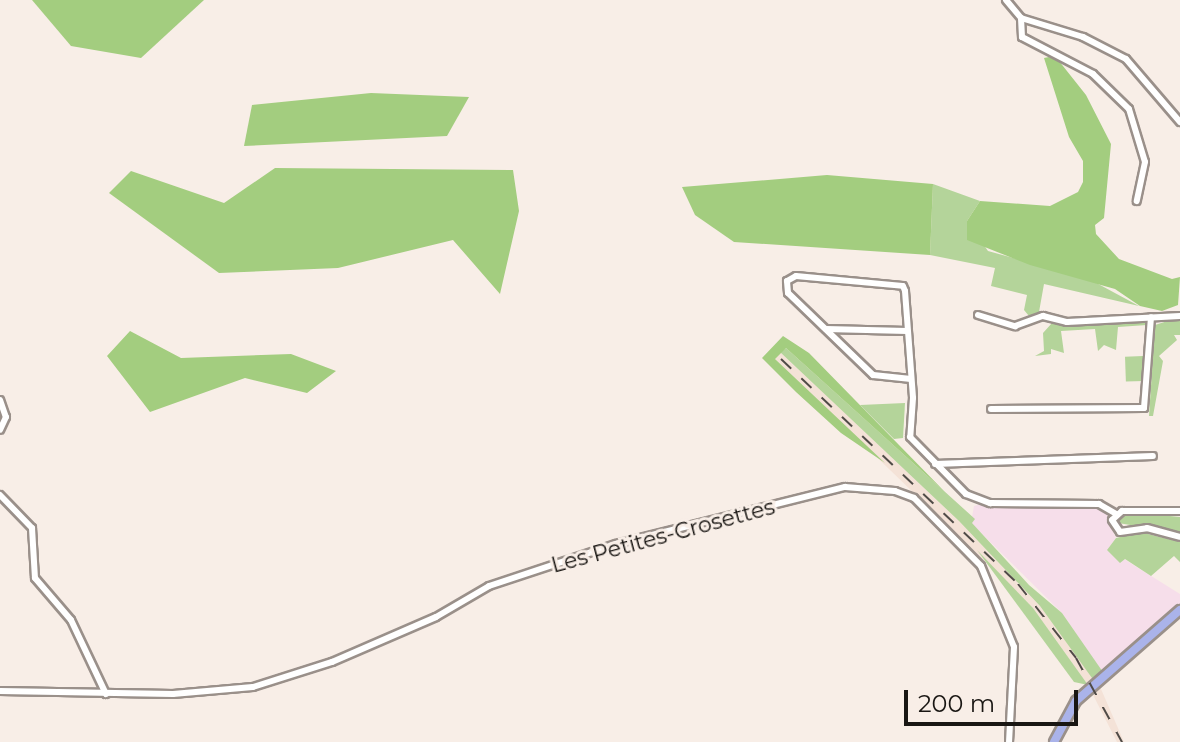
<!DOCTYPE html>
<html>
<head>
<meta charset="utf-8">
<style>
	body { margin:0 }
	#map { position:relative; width:1180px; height:742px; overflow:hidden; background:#f8eee7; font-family:Montserrat,sans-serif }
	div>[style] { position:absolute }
	.commercial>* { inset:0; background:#f6deea }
	.built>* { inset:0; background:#f4e2d7 }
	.green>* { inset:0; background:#b4d49a; transform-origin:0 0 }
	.forest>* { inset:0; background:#a3cd7f }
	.roads { filter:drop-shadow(2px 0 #9a908a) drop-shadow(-2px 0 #9a908a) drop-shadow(0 2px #9a908a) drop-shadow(0 -2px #9a908a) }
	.minor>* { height:6px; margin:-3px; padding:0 3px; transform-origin:3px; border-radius:3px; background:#fff }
	.major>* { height:8px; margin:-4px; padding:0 4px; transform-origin:4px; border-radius:4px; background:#aab3ea }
	.rail>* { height:2px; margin-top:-1px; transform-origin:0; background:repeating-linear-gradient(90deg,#504b47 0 14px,transparent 0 28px) }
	span { translate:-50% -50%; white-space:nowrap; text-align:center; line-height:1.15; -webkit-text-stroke:6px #f8eee7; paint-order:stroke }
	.street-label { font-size:22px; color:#191613 }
	.scale { position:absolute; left:904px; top:690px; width:174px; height:36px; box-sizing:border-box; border:4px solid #191613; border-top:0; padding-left:10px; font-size:24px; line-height:28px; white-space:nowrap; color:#191613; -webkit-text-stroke:6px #f8eee7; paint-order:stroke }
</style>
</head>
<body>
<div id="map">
	<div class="commercial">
		<div style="clip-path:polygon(981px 504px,1099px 505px,1113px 515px,1111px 528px,1116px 538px,1108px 549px,1180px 594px,1180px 605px,1161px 622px,1167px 628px,1103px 673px,1062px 613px,971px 523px,974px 506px)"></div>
	</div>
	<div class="built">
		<div style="clip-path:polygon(780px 352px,959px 521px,1040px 606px,1101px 689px,1124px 742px,1117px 742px,1088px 685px,1033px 608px,774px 358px)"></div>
	</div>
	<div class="green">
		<div style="clip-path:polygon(933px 184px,980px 201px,967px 221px,988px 251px,1089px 279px,1139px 306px,1044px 284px,1039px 312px,1029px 316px,1024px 310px,1027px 295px,991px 286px,995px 268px,930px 255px)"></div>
		<div style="clip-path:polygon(1180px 317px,1180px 335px,1174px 335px,1177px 340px,1159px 356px,1163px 361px,1153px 416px,1149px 416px,1155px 325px)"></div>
		<div style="clip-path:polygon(1147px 319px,1147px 325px,1118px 327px,1116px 350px,1104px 345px,1098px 351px,1095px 329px,1061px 331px,1064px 353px,1051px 349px,1051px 354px,1035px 356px,1044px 351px,1043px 333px,1052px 323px)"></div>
		<div style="clip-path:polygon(786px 348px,975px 519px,972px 523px,1029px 585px,1062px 613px,1105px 675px,1096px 681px,1092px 678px,1040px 606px,959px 521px,780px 352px)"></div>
		<div style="left:1143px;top:356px;width:25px;height:18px;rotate:88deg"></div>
		<div style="clip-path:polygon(905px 403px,903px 438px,894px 439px,860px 405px)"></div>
		<div style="clip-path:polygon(1140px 513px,1180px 517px,1180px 533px,1118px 523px,1123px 515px)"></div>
		<div style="clip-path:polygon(1140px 532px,1180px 542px,1180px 562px,1174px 556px,1151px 576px,1125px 559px,1120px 563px,1107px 550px,1116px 538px)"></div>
		<div style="clip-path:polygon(977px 550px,1033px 608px,1088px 685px,1074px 682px)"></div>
	</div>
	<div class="forest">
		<div style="clip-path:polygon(32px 0,204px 0,141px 58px,71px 46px)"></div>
		<div style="clip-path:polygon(1049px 57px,1059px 61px,1086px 95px,1111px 144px,1104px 218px,1095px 225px,1096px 234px,1119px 259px,1172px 279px,1180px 277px,1178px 305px,1162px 311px,1140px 306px,1115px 289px,1030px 265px,967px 240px,967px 221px,980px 201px,1050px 206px,1078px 192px,1083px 182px,1083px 161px,1069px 137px,1044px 58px)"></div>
		<div style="clip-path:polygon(371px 93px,469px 97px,447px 136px,244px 146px,252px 105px)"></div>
		<div style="clip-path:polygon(275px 168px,513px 170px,519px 211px,500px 294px,453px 240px,338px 268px,219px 273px,109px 193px,131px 171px,224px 203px)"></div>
		<div style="clip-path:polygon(827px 175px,933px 184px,930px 255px,734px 242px,695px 215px,682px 187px)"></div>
		<div style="clip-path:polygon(130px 331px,181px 358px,291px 354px,336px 371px,307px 393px,245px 378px,150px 412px,107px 356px)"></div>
		<div style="clip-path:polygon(783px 336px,809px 353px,944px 491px,786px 348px,775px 359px,885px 463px,841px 433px,796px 392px,762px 358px)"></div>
	</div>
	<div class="roads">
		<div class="minor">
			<div style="left:1006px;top:0;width:23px;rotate:50deg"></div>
			<div style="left:1021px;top:18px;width:65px;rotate:17deg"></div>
			<div style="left:1083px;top:37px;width:48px;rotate:27.1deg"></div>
			<div style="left:1126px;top:59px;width:83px;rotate:49.4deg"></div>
			<div style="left:1021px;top:18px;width:19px;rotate:87deg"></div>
			<div style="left:1022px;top:37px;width:80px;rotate:27.5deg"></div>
			<div style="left:1093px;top:74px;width:50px;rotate:44.2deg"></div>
			<div style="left:1129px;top:109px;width:55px;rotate:73.2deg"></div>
			<div style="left:1145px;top:162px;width:40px;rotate:102deg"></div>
			<div style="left:978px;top:315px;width:39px;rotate:17deg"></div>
			<div style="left:1015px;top:326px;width:30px;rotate:-20deg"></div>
			<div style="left:1043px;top:316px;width:25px;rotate:14deg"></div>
			<div style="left:1067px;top:322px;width:113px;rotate:-3deg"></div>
			<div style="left:826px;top:329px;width:81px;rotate:1.4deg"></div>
			<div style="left:911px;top:379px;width:38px;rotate:-174deg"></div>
			<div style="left:873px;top:375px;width:118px;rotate:-136deg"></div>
			<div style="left:788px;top:293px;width:12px;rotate:-95deg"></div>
			<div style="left:787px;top:281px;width:10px;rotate:-29deg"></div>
			<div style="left:796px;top:276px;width:107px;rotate:5.3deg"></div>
			<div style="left:903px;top:286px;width:5px;rotate:68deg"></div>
			<div style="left:905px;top:291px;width:107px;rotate:85.7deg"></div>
			<div style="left:913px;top:398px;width:39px;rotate:94deg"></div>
			<div style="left:910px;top:437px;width:80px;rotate:45.5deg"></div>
			<div style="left:966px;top:494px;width:26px;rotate:21deg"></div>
			<div style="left:990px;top:503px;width:109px;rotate:0.5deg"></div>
			<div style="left:1099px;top:504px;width:20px;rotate:30deg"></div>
			<div style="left:0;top:400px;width:18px;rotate:71deg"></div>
			<div style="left:6px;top:417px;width:14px;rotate:115deg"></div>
			<div style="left:991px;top:409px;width:153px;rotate:-0.4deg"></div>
			<div style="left:1144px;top:408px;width:91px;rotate:-85.6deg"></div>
			<div style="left:935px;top:464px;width:218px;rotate:-2.1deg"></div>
			<div style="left:0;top:495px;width:46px;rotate:45.9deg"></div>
			<div style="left:32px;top:528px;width:50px;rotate:86.6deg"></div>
			<div style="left:35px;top:578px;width:55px;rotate:49.4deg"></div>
			<div style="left:71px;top:620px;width:82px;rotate:64.7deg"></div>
			<div style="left:1180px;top:511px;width:58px;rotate:180deg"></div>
			<div style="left:1122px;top:511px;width:13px;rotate:138deg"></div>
			<div style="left:1112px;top:520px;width:14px;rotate:56deg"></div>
			<div style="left:1120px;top:532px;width:27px;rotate:-8deg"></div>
			<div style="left:1147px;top:528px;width:34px;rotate:15deg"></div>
			<div style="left:0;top:691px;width:173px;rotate:1deg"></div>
			<div style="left:173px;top:694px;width:80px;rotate:-5deg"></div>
			<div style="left:253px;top:687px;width:83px;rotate:-17.6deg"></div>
			<div style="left:332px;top:662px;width:113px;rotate:-23.4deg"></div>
			<div style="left:436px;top:617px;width:61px;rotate:-30.3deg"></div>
			<div style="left:489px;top:586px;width:134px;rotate:-18.3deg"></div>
			<div style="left:616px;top:544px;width:236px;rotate:-14deg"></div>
			<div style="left:845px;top:487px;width:50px;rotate:4.6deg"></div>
			<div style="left:895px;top:491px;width:20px;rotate:20deg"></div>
			<div style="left:914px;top:498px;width:95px;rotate:45.4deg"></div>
			<div style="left:981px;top:566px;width:87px;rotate:67.8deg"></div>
			<div style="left:1014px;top:647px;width:95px;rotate:93deg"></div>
		</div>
		<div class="major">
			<div style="left:1054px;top:742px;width:47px;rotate:-61.8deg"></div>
			<div style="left:1076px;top:701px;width:138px;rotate:-41.2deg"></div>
		</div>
	</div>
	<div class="rail">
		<div style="left:781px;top:359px;width:327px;rotate:43.5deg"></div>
		<div style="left:1018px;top:584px;width:94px;rotate:51.9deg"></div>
		<div style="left:1076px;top:658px;width:96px;rotate:61.3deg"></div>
	</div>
	<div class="street-label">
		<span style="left:663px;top:536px;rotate:-15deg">Les Petites-Crosettes</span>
	</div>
	<div class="scale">200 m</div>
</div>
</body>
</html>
